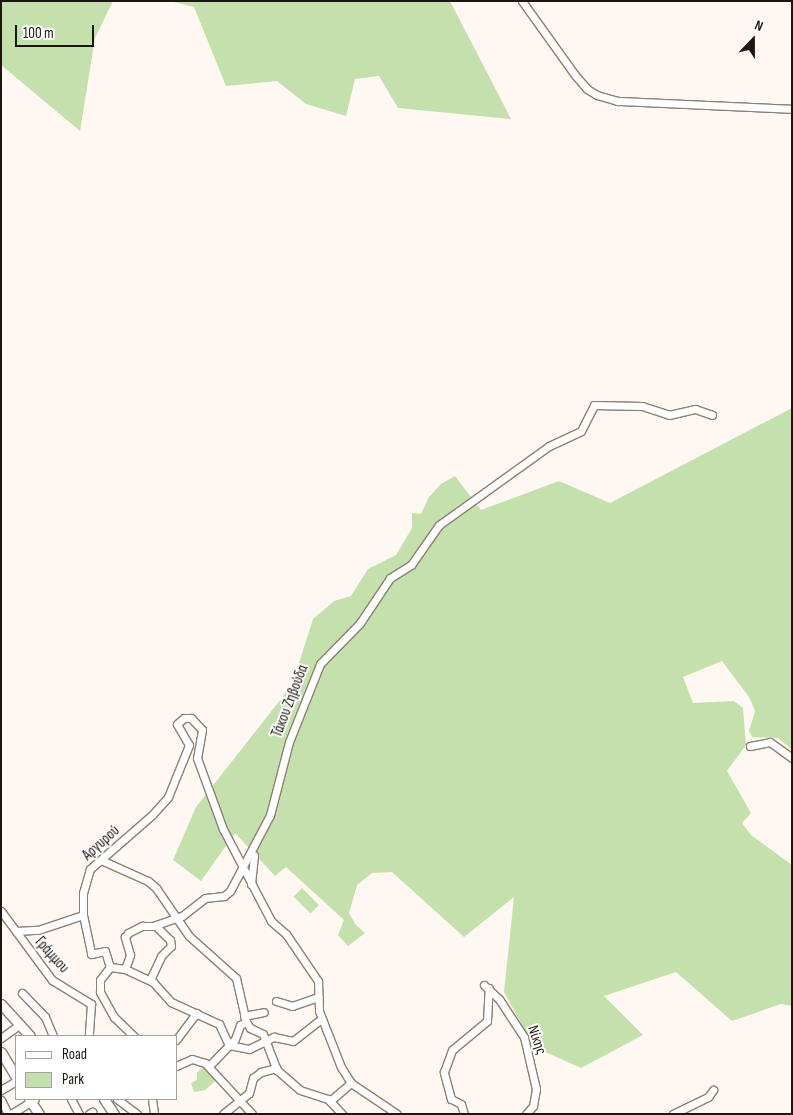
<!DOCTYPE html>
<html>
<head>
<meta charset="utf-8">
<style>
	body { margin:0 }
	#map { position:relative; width:793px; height:1115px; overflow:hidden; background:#fff7f1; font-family:"Sofia Sans Condensed",sans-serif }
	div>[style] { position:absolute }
	.green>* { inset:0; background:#c4e1ad; transform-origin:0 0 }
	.roads { filter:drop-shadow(1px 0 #8f7f71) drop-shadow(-1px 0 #8f7f71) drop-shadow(0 1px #8f7f71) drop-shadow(0 -1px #8f7f71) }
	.minor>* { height:7px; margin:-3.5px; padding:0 3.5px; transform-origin:3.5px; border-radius:3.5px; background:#fff }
	.major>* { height:9px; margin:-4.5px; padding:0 4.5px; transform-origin:4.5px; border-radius:4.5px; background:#fff }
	span { translate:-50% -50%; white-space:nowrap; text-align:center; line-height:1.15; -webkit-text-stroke:4px #fff; paint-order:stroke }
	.street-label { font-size:15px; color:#1c1610 }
	.frame { position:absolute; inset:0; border:2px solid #1c1610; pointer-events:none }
	.legend { position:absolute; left:15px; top:1035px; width:162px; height:65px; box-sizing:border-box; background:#fff; border:1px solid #a4a29f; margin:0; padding:6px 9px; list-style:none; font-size:15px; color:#1c1610 }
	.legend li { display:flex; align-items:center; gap:10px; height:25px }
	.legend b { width:25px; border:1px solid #a4a29f }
	.north { position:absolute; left:728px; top:15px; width:50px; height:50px; -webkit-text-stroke:4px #fff; paint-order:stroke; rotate:22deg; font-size:14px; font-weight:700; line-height:20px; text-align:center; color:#1c1610 }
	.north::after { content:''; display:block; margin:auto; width:18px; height:22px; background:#1c1610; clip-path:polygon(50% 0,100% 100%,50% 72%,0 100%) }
	.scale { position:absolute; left:15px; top:25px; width:79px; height:22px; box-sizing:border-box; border:2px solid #1c1610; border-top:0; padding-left:6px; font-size:15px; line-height:18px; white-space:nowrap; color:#1c1610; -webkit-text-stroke:4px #fff; paint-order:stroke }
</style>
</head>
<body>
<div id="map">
	<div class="green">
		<div style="clip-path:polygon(1px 1px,113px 1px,95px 38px,80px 131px,1px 65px)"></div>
		<div style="clip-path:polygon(450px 1px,511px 119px,398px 108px,379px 76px,355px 79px,346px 116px,306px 104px,277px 81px,226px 86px,194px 7px,174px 2px)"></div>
		<div style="clip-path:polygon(792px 408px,792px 750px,778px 738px,752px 737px,749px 731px,755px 711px,749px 697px,722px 661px,683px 677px,693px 703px,734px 701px,743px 708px,746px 745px,727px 771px,751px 813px,742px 823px,751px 835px,792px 865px,792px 1006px,781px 1004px,732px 1021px,676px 972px,604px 996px,643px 1035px,581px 1068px,534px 1047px,504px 992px,514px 897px,464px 937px,392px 872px,372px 873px,357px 885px,349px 913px,356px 925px,365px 933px,348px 946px,338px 935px,344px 920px,286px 867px,275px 876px,235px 833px,201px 881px,173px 860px,196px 807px,292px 685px,313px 619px,334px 601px,351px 596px,368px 569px,396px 555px,412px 528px,412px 513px,421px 514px,429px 497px,441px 484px,455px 476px,481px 510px,559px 481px,610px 503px)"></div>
		<div style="left:302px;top:888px;width:24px;height:12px;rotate:45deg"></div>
		<div style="clip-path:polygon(205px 1065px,219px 1078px,205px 1090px,194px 1092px,191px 1083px,197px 1080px,197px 1073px)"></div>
	</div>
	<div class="roads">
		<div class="minor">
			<div style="left:522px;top:1px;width:91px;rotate:54.4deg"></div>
			<div style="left:575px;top:75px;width:18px;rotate:49deg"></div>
			<div style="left:587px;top:89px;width:12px;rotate:31deg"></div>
			<div style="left:597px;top:95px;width:22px;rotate:16deg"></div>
			<div style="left:618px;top:101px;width:174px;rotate:2.6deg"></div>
			<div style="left:750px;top:746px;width:20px;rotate:-11deg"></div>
			<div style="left:770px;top:742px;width:27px;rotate:36deg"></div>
			<div style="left:101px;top:860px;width:51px;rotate:24.1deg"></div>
			<div style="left:148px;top:881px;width:11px;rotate:41deg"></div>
			<div style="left:156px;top:888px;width:58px;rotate:55.5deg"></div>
			<div style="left:189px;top:936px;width:63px;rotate:41.8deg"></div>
			<div style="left:236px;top:978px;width:45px;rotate:77.2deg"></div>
			<div style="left:246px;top:1022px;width:7px;rotate:56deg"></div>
			<div style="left:250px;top:1028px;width:14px;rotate:25deg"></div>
			<div style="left:263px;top:1034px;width:39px;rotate:69deg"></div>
			<div style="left:277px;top:1070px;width:30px;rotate:41deg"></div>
			<div style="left:300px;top:1090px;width:29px;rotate:18deg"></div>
			<div style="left:328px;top:1099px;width:21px;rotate:47deg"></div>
			<div style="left:251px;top:884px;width:29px;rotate:-84deg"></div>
			<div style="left:1px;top:911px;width:86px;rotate:53.5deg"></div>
			<div style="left:52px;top:980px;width:46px;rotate:31.6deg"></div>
			<div style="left:91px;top:1004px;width:32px;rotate:94deg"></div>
			<div style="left:83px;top:915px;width:40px;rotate:78deg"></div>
			<div style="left:91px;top:954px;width:14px;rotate:-12deg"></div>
			<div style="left:105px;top:951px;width:17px;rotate:73deg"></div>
			<div style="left:110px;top:967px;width:16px;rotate:128deg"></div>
			<div style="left:100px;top:980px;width:12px;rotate:90deg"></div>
			<div style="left:100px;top:992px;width:29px;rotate:61deg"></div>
			<div style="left:114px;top:1017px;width:28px;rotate:44deg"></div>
			<div style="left:16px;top:931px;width:22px;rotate:-3deg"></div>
			<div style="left:38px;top:930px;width:47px;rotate:-18.4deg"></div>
			<div style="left:83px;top:915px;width:22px;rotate:-90deg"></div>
			<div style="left:83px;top:893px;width:25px;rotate:-74deg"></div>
			<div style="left:90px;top:869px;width:82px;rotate:-41.1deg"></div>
			<div style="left:152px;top:815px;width:24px;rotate:-48deg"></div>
			<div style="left:168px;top:797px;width:56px;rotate:-68deg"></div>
			<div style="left:189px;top:745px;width:24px;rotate:-120deg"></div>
			<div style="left:177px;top:724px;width:9px;rotate:-41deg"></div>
			<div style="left:184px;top:718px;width:7px"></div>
			<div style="left:191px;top:718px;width:16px;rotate:47deg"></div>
			<div style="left:202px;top:730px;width:28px;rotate:100deg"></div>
			<div style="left:197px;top:758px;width:76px;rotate:69.9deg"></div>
			<div style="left:223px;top:829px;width:104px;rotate:62.4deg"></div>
			<div style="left:271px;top:921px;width:20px;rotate:41deg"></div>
			<div style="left:286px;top:934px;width:57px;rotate:55.8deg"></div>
			<div style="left:318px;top:981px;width:30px;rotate:88deg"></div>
			<div style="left:319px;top:1011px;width:60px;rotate:68.6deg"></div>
			<div style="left:341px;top:1067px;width:19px;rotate:58deg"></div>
			<div style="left:351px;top:1083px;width:55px;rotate:34deg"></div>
			<div style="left:110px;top:967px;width:15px;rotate:8deg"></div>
			<div style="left:125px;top:969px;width:31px;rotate:25deg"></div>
			<div style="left:153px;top:982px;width:27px;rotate:48deg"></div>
			<div style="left:171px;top:1002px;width:53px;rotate:24.6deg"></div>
			<div style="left:219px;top:1024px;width:23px;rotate:65deg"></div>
			<div style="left:229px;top:1045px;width:20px;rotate:11deg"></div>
			<div style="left:249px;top:1049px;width:28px;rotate:-26deg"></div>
			<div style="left:274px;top:1037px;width:19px;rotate:12deg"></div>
			<div style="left:293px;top:1041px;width:36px;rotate:-38deg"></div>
			<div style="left:125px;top:969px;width:15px;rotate:-70deg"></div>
			<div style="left:130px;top:955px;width:19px;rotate:-106deg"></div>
			<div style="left:125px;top:937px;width:5px;rotate:-53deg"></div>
			<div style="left:128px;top:933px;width:16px;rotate:-27deg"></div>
			<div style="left:142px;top:926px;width:11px"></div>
			<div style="left:153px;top:926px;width:31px;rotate:-19deg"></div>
			<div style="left:182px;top:916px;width:29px;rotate:-38deg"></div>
			<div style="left:205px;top:898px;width:19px;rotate:-6deg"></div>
			<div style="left:224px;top:896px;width:8px;rotate:-40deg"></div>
			<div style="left:230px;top:891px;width:86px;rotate:-62.2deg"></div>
			<div style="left:270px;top:815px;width:75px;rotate:-75.4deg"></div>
			<div style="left:289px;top:742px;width:84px;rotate:-68.3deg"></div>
			<div style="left:320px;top:664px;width:57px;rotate:-45.7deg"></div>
			<div style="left:360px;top:623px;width:54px;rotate:-56.3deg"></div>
			<div style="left:390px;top:578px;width:25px;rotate:-32deg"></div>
			<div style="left:411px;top:565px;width:49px;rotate:-55deg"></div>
			<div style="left:439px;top:525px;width:135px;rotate:-35.7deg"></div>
			<div style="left:549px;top:446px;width:35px;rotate:-25deg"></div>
			<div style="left:581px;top:431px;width:29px;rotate:-63deg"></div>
			<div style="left:594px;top:405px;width:48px;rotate:1.2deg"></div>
			<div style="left:642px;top:406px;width:28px;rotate:18deg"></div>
			<div style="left:669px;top:415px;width:27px;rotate:-13deg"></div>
			<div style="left:695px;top:409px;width:18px;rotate:19deg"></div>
			<div style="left:150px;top:980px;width:26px;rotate:-65deg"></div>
			<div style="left:161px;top:956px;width:14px;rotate:-45deg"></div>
			<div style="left:171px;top:946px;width:6px;rotate:-99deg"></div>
			<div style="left:170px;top:940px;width:21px;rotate:-135deg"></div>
			<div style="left:484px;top:985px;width:21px;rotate:43deg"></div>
			<div style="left:499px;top:999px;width:45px;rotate:56.7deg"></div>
			<div style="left:524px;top:1037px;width:53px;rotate:77deg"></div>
			<div style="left:536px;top:1089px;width:17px;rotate:100deg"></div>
			<div style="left:533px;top:1106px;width:11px;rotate:131deg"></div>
			<div style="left:22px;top:993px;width:33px;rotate:46deg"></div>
			<div style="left:45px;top:1017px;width:21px;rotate:67deg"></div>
			<div style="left:276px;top:1001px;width:17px;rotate:17deg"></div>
			<div style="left:292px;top:1006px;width:28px;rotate:-19deg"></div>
			<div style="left:244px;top:1016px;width:20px;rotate:-11deg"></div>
			<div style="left:1px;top:1038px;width:22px;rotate:-36deg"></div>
			<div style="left:176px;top:1040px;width:34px;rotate:-53deg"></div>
			<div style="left:176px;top:1066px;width:17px;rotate:-24deg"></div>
			<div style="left:192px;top:1059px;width:14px;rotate:17deg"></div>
			<div style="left:205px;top:1063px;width:69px;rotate:47.3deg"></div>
			<div style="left:209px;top:1066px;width:37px;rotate:-46deg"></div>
			<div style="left:235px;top:1039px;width:15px;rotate:-70deg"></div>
			<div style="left:240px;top:1025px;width:7px;rotate:-27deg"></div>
			<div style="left:1px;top:1090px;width:17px;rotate:-31deg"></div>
			<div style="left:71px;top:1099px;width:17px;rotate:62deg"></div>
			<div style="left:117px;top:1099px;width:25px;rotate:37deg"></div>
			<div style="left:152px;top:1099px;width:15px;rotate:82deg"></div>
			<div style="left:1px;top:1100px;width:16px;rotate:63deg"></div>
			<div style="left:330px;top:1101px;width:28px;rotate:-41deg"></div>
			<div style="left:11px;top:1114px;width:28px;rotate:-32deg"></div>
			<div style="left:89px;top:1114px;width:4px;rotate:-34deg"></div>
			<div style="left:223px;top:1114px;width:33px;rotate:-39deg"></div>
			<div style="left:249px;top:1093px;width:16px;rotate:-75deg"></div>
			<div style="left:253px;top:1078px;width:10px;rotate:-37deg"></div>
			<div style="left:261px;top:1072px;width:16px;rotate:-15deg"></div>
			<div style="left:464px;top:1114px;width:10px;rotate:-107deg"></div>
			<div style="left:461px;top:1104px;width:11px;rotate:-153deg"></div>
			<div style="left:451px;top:1099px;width:28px;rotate:-105deg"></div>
			<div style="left:444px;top:1072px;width:23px;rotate:-70deg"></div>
			<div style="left:452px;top:1050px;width:45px;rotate:-39.6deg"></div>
			<div style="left:487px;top:1021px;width:33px;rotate:-87deg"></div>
			<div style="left:673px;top:1114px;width:39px;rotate:-26deg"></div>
			<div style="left:708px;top:1097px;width:9px;rotate:-54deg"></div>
		</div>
		<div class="major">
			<div style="left:1px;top:1004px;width:43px;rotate:47.8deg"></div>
			<div style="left:1px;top:1052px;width:29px;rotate:59deg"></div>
			<div style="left:29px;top:1099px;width:18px;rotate:56deg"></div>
			<div style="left:104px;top:1099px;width:18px;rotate:56deg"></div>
		</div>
	</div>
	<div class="street-label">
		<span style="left:290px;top:701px;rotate:-69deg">Τάκου Ζηβούδα</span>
		<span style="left:101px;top:843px;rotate:-42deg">Αργυρού</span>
		<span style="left:52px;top:955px;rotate:48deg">Γράμμου</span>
		<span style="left:537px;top:1040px;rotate:71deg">Νίκης</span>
	</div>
	<div class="frame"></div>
	<ul class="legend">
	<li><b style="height:6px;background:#fff"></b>Road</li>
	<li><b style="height:14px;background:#c4e1ad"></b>Park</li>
	</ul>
	<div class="north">N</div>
	<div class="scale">100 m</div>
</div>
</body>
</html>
